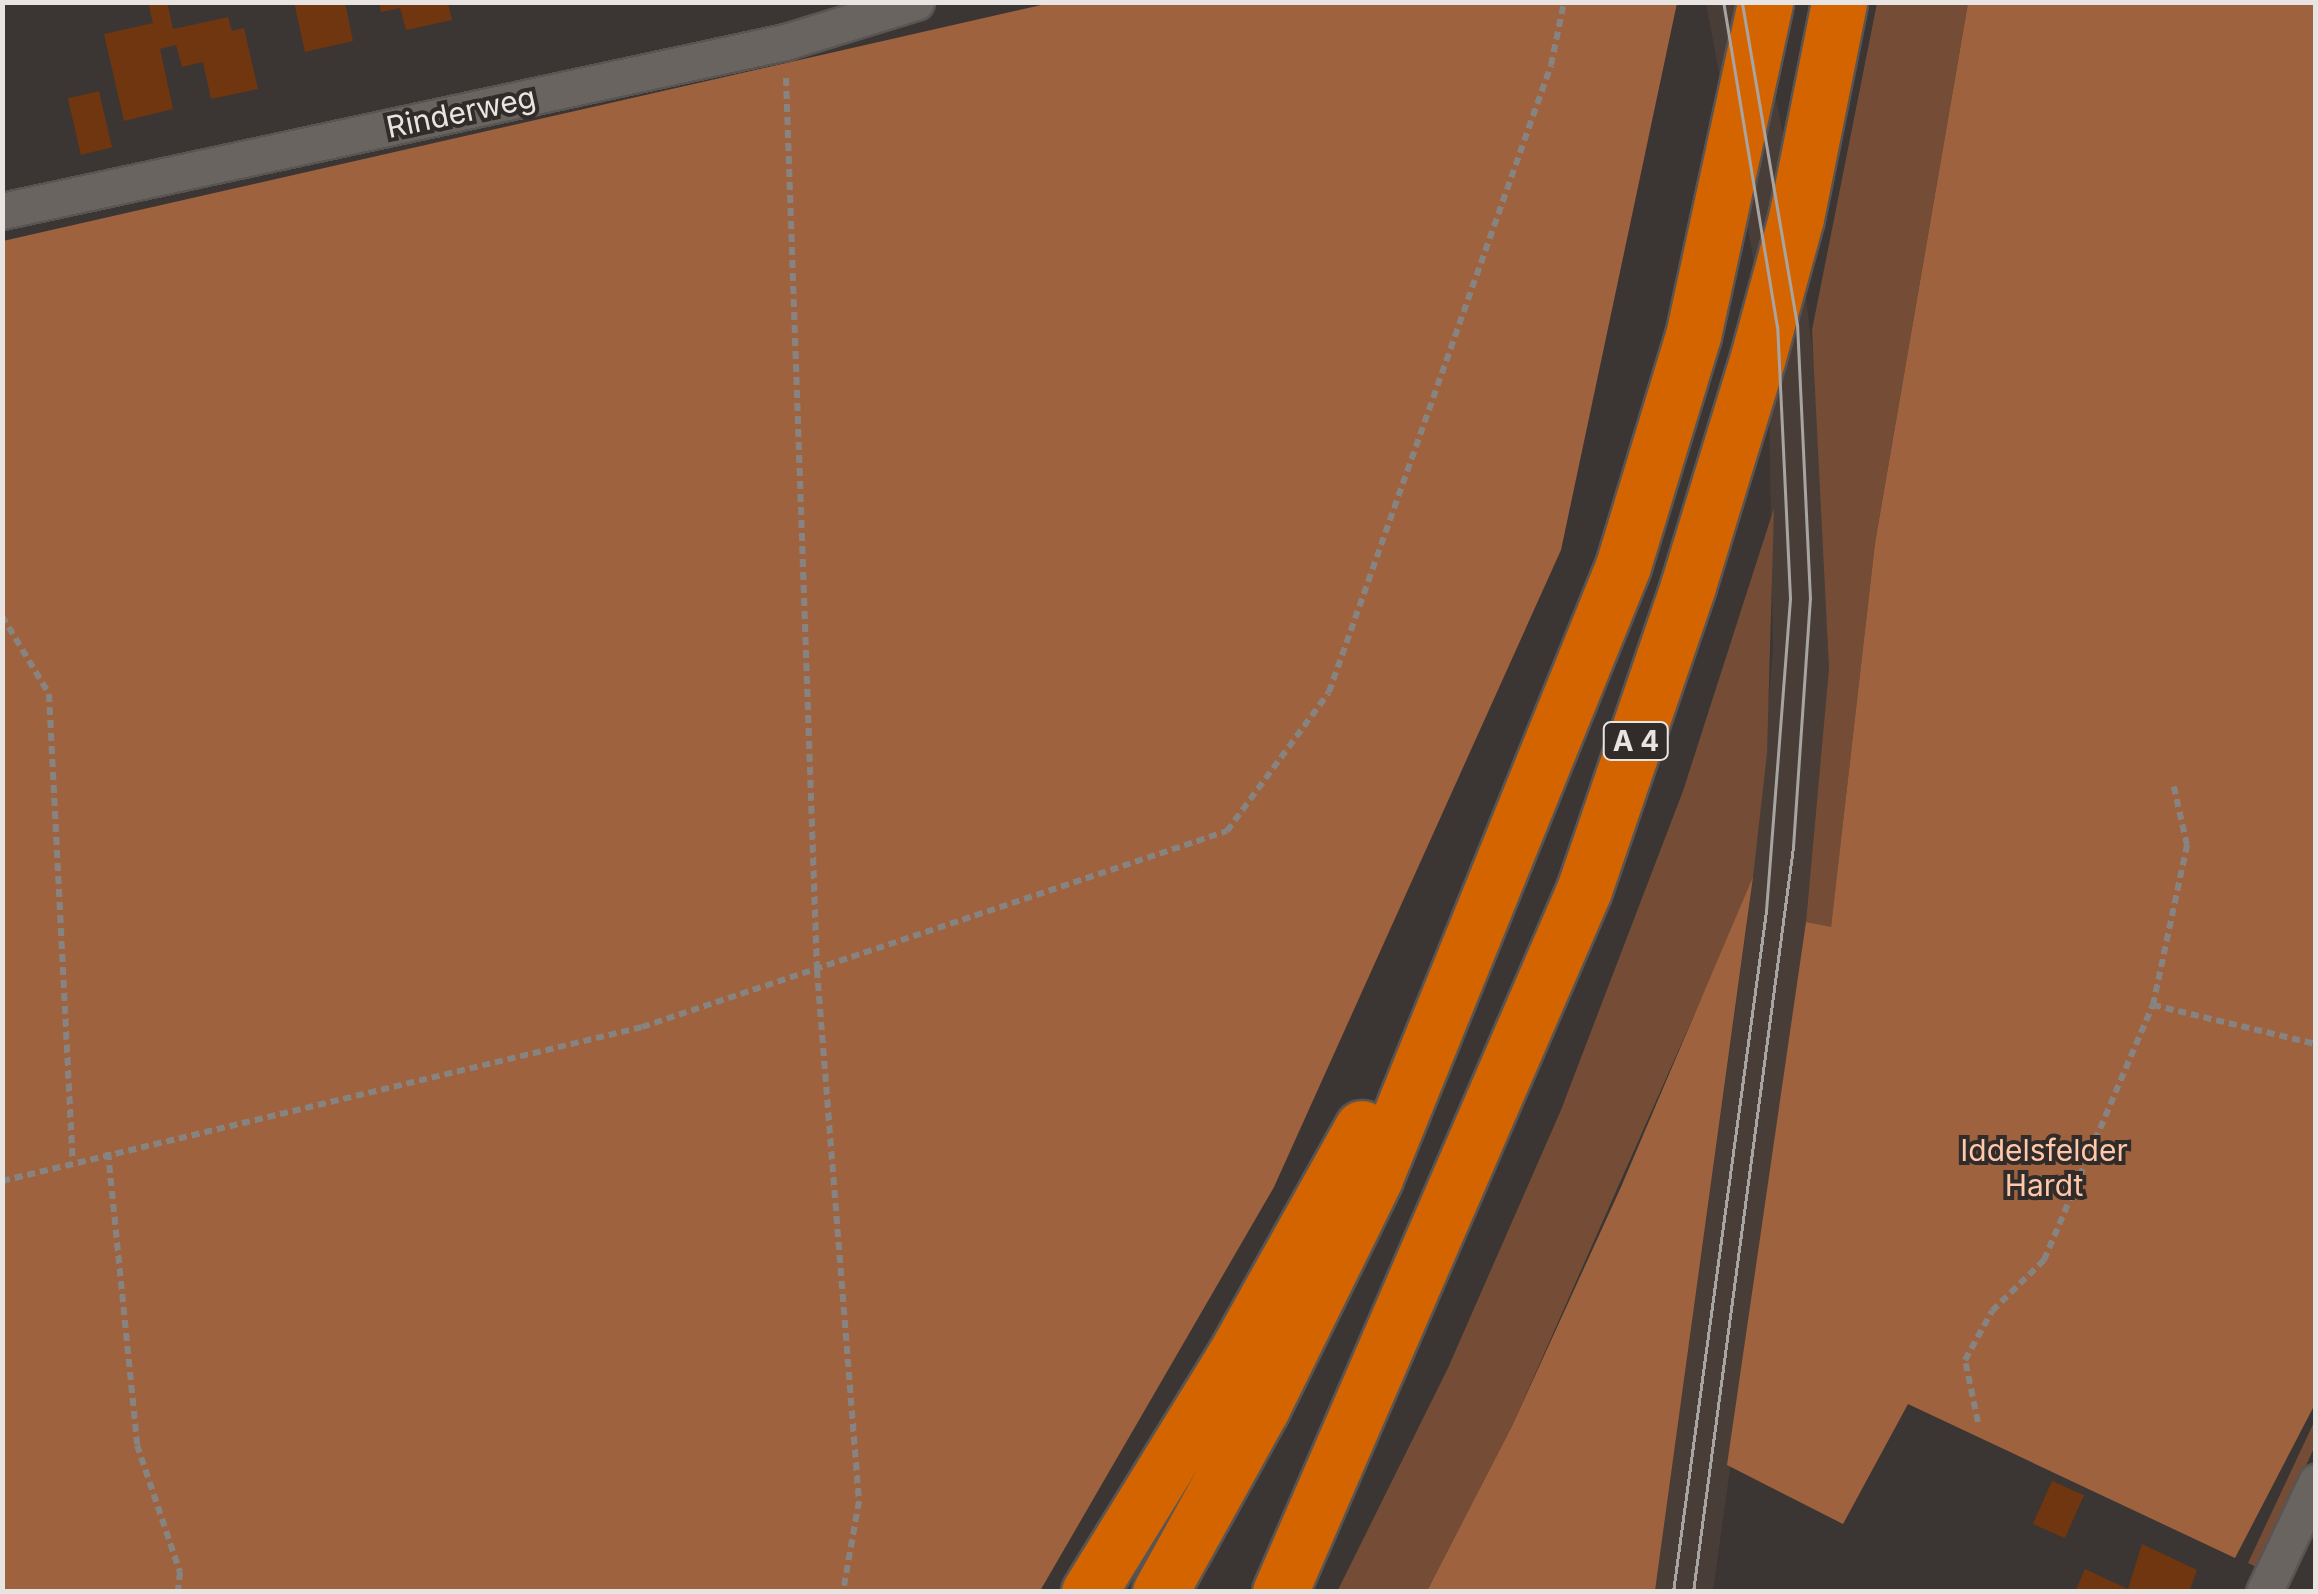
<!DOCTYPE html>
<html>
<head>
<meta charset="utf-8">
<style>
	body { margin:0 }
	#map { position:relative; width:2318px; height:1594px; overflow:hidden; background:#3b3633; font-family:Inter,sans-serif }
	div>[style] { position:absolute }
	.built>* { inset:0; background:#493e37 }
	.green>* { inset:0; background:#754d36 }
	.forest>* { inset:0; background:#9f623e }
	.building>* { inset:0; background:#6f360f; transform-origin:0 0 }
	.path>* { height:6px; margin-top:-3px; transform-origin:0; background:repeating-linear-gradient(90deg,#878380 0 8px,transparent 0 13px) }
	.roads { filter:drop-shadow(2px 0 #595553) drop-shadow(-2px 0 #595553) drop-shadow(0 2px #595553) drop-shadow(0 -2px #595553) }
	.minor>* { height:35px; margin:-17.5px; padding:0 17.5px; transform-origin:17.5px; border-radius:17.5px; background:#6a6461 }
	.motorway>* { height:55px; margin:-27.5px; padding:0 27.5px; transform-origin:27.5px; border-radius:27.5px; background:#d46400 }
	.tram>* { height:2.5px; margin:-1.25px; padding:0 1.25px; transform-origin:1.25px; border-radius:1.25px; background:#a8a4a2 }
	span { translate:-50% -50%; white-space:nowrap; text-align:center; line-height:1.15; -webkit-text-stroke:8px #312c29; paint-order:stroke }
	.shield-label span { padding:2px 8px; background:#312c29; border:2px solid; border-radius:8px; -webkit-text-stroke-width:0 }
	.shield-label { font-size:28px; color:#e8e4e2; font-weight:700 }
	.street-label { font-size:30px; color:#e8e4e2 }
	.park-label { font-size:30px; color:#ffc8aa }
	.frame { position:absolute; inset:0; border:5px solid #e8e4e2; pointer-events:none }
</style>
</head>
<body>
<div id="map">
	<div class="built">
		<div style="clip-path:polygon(1706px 3px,1757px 3px,1789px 165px,1818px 393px,1829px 668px,1806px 922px,1713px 1591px,1655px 1592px,1749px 910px,1773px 651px,1769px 402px,1752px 251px)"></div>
	</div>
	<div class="green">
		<div style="clip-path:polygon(1877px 3px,1968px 3px,1875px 543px,1831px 928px,1806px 922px,1829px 668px,1812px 330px)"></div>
		<div style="clip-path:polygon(1774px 508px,1767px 753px,1753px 877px,1742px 907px,1512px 1426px,1427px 1591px,1337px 1592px,1448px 1368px,1561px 1110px,1683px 791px)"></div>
		<div style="clip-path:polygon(2315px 1420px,2315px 1446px,2258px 1568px,2248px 1563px)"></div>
	</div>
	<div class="forest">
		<div style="clip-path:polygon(1050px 3px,1677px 3px,1561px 550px,1274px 1187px,1040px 1591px,3px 1591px,3px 241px)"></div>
		<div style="clip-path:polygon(1968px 3px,2315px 3px,2315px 1404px,2235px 1558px,1908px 1404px,1843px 1524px,1727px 1465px,1806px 922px,1831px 927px,1875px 543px)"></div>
		<div style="clip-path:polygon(1753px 877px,1655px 1591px,1427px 1591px,1512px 1426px,1621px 1187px)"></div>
	</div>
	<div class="building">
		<div style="clip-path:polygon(148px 2px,167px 2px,173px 29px,228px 17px,232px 31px,244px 28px,258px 89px,211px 99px,203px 62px,182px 67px,176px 45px,160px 49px,173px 109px,124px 121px,104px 34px,153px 23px)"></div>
		<div style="clip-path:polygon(294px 2px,345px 2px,353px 41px,305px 52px)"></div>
		<div style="clip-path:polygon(379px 2px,448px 2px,452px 20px,406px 30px,400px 8px,381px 12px)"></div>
		<div style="left:99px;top:91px;width:58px;height:32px;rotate:77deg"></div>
		<div style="left:2052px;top:1481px;width:35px;height:47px;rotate:24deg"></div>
		<div style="clip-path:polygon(2142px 1544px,2197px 1570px,2189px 1592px,2075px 1592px,2085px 1569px,2128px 1589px)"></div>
	</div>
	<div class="path">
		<div style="left:786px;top:78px;width:893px;rotate:88.01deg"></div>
		<div style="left:817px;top:970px;width:533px;rotate:85.48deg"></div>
		<div style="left:859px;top:1501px;width:92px;rotate:100deg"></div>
		<div style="left:2px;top:616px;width:91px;rotate:58.9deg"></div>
		<div style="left:49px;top:694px;width:467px;rotate:87.1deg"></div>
		<div style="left:2153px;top:1005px;width:164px;rotate:-78deg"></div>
		<div style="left:2187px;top:845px;width:64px;rotate:-102.7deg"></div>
		<div style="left:108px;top:1152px;width:294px;rotate:84.3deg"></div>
		<div style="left:137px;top:1445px;width:134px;rotate:71.3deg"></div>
		<div style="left:180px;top:1572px;width:20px;rotate:96deg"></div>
		<div style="left:2px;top:1181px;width:658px;rotate:-13.53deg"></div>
		<div style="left:642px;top:1027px;width:617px;rotate:-18.52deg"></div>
		<div style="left:1227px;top:831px;width:172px;rotate:-53.7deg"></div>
		<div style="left:1329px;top:692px;width:665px;rotate:-70.5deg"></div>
		<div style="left:1551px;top:65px;width:64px;rotate:-78.3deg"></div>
		<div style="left:1978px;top:1422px;width:63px;rotate:-101.8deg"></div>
		<div style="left:1965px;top:1360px;width:56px;rotate:-61.1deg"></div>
		<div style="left:1992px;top:1311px;width:73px;rotate:-44.4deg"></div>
		<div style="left:2044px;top:1260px;width:277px;rotate:-66.9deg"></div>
		<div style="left:2153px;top:1005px;width:168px;rotate:13.5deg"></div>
	</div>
	<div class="roads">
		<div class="minor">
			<div style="left:2px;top:211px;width:801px;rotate:-12.18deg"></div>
			<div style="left:785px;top:42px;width:137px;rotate:-17deg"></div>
			<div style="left:2264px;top:1592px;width:122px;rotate:-64.7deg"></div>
		</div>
		<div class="motorway">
			<div style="left:1089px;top:1592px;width:278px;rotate:-58.4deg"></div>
			<div style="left:1235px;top:1355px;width:260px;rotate:-60.8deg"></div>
			<div style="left:1160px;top:1592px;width:210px;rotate:-61deg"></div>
			<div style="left:1262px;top:1408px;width:256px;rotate:-63.8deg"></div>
			<div style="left:1375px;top:1178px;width:660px;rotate:-67.94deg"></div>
			<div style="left:1623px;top:566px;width:240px;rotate:-73.1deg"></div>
			<div style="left:1693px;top:336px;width:342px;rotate:-77.8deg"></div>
			<div style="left:1280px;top:1592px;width:765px;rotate:-66.59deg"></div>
			<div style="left:1584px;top:890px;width:321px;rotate:-71.1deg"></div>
			<div style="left:1688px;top:586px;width:239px;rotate:-73deg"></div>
			<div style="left:1758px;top:357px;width:144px;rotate:-74.7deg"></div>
			<div style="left:1796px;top:218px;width:220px;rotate:-78.7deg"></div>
		</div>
	</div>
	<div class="tram">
		<div style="left:1673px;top:1592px;width:687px;rotate:-82.22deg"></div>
		<div style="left:1766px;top:911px;width:314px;rotate:-85.6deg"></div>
		<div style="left:1790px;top:598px;width:271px;rotate:-92.7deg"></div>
		<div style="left:1777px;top:327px;width:329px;rotate:-99.4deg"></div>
		<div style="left:1693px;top:1592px;width:752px;rotate:-82.35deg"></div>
		<div style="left:1793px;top:847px;width:249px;rotate:-86.1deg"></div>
		<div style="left:1810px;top:599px;width:274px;rotate:-92.7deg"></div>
		<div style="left:1797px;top:325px;width:328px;rotate:-99.7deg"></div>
	</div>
	<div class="shield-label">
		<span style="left:1636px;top:741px">A 4</span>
	</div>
	<div class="street-label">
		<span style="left:461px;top:112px;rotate:-12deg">Rinderweg</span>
	</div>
	<div class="park-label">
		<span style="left:2044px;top:1167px">Iddelsfelder<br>Hardt</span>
	</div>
	<div class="frame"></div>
</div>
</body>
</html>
